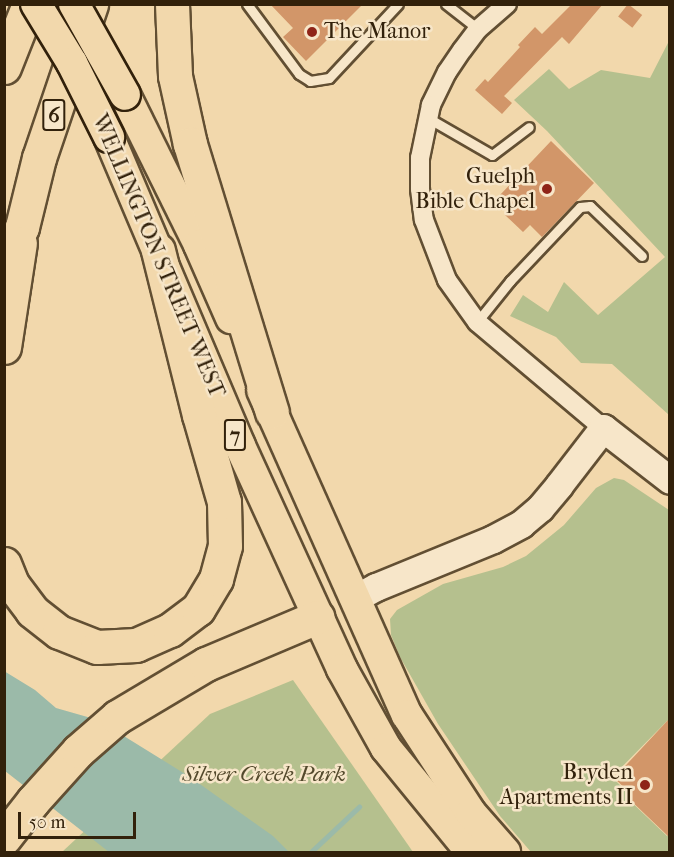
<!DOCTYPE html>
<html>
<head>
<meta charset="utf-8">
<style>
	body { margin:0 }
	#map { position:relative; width:674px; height:857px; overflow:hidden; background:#f2d8ac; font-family:"IM FELL French Canon",serif }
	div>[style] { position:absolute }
	.green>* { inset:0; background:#b5c08e }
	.water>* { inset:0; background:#9bbaa9 }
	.stream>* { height:4.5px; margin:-2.25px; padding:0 2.25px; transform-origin:2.25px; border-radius:2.25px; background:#9bbaa9 }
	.building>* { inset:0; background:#d29669; transform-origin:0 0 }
	.roads { filter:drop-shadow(2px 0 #624f33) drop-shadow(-2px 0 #624f33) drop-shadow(0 2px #624f33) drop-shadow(0 -2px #624f33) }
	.lane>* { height:9px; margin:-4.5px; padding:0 4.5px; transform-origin:4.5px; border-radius:4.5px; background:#f7e6c9 }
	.street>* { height:18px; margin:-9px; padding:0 9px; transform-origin:9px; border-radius:9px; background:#f7e6c9 }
	.secondary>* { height:27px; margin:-13.5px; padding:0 13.5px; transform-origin:13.5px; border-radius:13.5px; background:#f7e6c9 }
	.primary>* { height:30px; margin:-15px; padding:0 15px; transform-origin:15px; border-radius:15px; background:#f2d8ac }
	.highway>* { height:33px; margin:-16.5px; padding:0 16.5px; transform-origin:16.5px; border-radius:16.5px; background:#f2d8ac }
	.bridges { filter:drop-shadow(2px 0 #32210b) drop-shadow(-2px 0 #32210b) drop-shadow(0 2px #32210b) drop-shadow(0 -2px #32210b) }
	.primary-bridge>* { height:30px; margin:-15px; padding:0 15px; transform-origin:15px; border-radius:15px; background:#f2d8ac }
	.dots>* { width:16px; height:16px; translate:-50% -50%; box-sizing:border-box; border:3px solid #f7e6c9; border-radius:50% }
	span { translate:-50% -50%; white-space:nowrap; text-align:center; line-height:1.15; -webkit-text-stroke:5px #f7e6c9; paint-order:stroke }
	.shield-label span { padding:2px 4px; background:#f7e6c9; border:2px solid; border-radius:4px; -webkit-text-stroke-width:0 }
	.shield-label { font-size:21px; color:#32210b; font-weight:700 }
	.poi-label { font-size:22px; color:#32210b }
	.left { translate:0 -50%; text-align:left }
	.right { translate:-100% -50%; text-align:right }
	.street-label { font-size:22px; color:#32210b }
	.park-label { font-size:22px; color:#53492c; font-style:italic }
	.frame { position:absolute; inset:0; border:6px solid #32210b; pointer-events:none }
	.scale { position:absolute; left:18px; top:812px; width:118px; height:27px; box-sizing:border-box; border:3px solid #32210b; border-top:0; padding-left:8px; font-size:18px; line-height:21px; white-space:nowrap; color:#32210b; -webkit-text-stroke:4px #f7e6c9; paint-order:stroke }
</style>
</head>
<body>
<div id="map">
	<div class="green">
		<div style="clip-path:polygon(669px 41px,669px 415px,612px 364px,581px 363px,556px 337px,510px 316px,523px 295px,548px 312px,564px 282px,598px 315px,665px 257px,547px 131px,514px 100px,549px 69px,569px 89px,601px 70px,650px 78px)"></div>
		<div style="clip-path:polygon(614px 478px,624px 480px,669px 510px,669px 722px,667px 721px,612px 777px,627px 792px,625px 796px,667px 836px,669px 833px,669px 852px,531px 852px,500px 816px,438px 724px,400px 657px,391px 635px,390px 619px,397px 610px,443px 584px,503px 567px,526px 556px,564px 525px,596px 488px)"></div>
		<div style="clip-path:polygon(293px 680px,413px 852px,62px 852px,210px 714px)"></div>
	</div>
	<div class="water">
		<div style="clip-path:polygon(4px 671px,35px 690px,56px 708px,98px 720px,190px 777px,273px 836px,289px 852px,109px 852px,5px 771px)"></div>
	</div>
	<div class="stream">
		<div style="left:311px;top:852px;width:66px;rotate:-43.2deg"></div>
	</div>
	<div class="building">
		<div style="clip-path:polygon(270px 4px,363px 4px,306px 61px,283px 37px,293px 28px)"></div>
		<div style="clip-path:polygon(572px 4px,603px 4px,569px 44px,562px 37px,504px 96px,512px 103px,502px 114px,475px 90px,485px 79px,488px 82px,520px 47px,518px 45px,535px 27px,542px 34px)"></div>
		<div style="left:628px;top:4px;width:18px;height:16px;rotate:38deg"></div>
		<div style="clip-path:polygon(551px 141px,594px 183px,542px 237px,530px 225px,523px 232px,505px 215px,508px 212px,499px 204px,504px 199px,500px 195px)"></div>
		<div style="clip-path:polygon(669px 719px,669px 837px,626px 796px,629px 792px,614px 778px)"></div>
	</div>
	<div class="roads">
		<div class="lane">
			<div style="left:247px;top:4px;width:87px;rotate:53.4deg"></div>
			<div style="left:299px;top:74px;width:13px;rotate:32deg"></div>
			<div style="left:310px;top:81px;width:19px;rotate:-9deg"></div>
			<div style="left:329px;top:78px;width:101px;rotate:-47deg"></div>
			<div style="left:446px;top:4px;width:41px;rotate:38deg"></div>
			<div style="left:428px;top:118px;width:74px;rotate:30deg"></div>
			<div style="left:492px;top:155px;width:46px;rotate:-37.1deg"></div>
			<div style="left:477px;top:322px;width:53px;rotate:-51.2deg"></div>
			<div style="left:510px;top:281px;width:102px;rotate:-46.6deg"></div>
			<div style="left:580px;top:207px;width:10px;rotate:-6deg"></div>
			<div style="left:590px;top:206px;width:72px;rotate:43.9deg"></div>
		</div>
		<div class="street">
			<div style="left:507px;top:4px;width:38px;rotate:139deg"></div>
			<div style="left:478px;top:29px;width:26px;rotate:127deg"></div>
			<div style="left:462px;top:50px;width:27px;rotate:124deg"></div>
			<div style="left:447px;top:72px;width:37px;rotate:116deg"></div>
			<div style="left:431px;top:105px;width:54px;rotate:101.7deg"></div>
			<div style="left:420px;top:158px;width:31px;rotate:90deg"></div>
			<div style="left:420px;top:189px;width:31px;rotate:83deg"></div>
			<div style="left:424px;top:220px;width:64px;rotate:69deg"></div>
			<div style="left:447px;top:280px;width:52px;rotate:54.5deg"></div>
			<div style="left:477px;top:322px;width:165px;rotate:40.1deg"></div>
		</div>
		<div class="secondary">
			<div style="left:354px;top:599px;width:25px;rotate:-29deg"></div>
			<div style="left:376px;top:587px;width:126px;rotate:-22.3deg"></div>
			<div style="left:493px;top:539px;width:32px;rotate:-28deg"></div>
			<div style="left:521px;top:524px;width:25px;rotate:-40deg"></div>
			<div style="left:540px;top:508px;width:30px;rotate:-50deg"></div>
			<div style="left:559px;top:485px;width:72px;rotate:-52.3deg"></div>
			<div style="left:603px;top:428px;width:85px;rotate:37.8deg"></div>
		</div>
		<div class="primary">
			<div style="left:125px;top:95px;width:167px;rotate:63.7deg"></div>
			<div style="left:199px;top:245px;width:80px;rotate:66.3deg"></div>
			<div style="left:109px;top:137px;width:336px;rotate:67deg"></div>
			<div style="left:240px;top:446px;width:245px;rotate:65.4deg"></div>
			<div style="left:342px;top:669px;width:90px;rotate:60.9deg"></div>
			<div style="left:386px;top:748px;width:134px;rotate:50.7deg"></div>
			<div style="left:262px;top:390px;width:356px;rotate:66deg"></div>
			<div style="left:407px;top:715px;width:117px;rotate:56.9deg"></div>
			<div style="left:471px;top:813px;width:52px;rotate:48.9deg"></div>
		</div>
		<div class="highway">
			<div style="left:172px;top:4px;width:72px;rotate:87.6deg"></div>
			<div style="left:175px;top:76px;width:70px;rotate:77.6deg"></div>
			<div style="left:190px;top:144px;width:280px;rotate:73deg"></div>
			<div style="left:4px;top:67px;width:68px;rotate:-68.4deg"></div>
			<div style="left:4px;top:267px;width:44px;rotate:-65.8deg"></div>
			<div style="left:22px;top:227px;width:71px;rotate:-76.2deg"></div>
			<div style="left:39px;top:158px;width:163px;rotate:-71.3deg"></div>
			<div style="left:4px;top:347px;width:105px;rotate:-81.3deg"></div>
			<div style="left:4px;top:564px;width:22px;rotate:68deg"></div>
			<div style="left:12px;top:584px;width:34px;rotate:53deg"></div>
			<div style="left:32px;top:611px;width:34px;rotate:38deg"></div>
			<div style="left:59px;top:632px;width:41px;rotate:21.5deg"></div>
			<div style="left:97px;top:647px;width:39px;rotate:-3deg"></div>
			<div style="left:136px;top:645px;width:37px;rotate:-24deg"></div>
			<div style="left:170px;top:630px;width:35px;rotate:-37deg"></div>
			<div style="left:198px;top:609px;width:35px;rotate:-59deg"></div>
			<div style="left:216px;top:579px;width:34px;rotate:-75deg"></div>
			<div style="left:225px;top:546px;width:44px;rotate:-91.3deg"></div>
			<div style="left:224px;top:502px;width:91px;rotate:-106deg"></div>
			<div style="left:199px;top:415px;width:170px;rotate:-104deg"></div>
			<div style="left:4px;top:838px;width:47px;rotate:-51.9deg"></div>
			<div style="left:33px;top:801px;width:67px;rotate:-48deg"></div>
			<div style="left:78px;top:751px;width:52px;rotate:-41.1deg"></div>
			<div style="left:117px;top:717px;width:104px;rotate:-30.8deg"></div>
			<div style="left:206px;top:664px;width:121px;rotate:-22.9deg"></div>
		</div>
	</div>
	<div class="bridges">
		<div class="primary-bridge">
			<div style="left:36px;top:4px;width:69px;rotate:58.6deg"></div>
			<div style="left:72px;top:63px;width:83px;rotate:63.4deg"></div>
			<div style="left:74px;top:4px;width:104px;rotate:60.7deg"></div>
		</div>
	</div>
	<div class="dots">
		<div style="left:312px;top:32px;background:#8f2418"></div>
		<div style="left:547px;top:189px;background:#8f2418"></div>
		<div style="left:645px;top:785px;background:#8f2418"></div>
	</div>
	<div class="shield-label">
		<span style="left:54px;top:115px">6</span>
		<span style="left:235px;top:435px">7</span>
	</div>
	<div class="poi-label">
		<span class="left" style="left:324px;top:32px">The Manor</span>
		<span class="right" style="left:535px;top:189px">Guelph<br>Bible Chapel</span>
		<span class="right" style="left:633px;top:785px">Bryden<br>Apartments II</span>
	</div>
	<div class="street-label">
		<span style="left:158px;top:256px;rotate:67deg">WELLINGTON STREET WEST</span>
	</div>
	<div class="park-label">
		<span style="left:264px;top:775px">Silver Creek Park</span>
	</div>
	<div class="frame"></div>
	<div class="scale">50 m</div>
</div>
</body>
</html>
